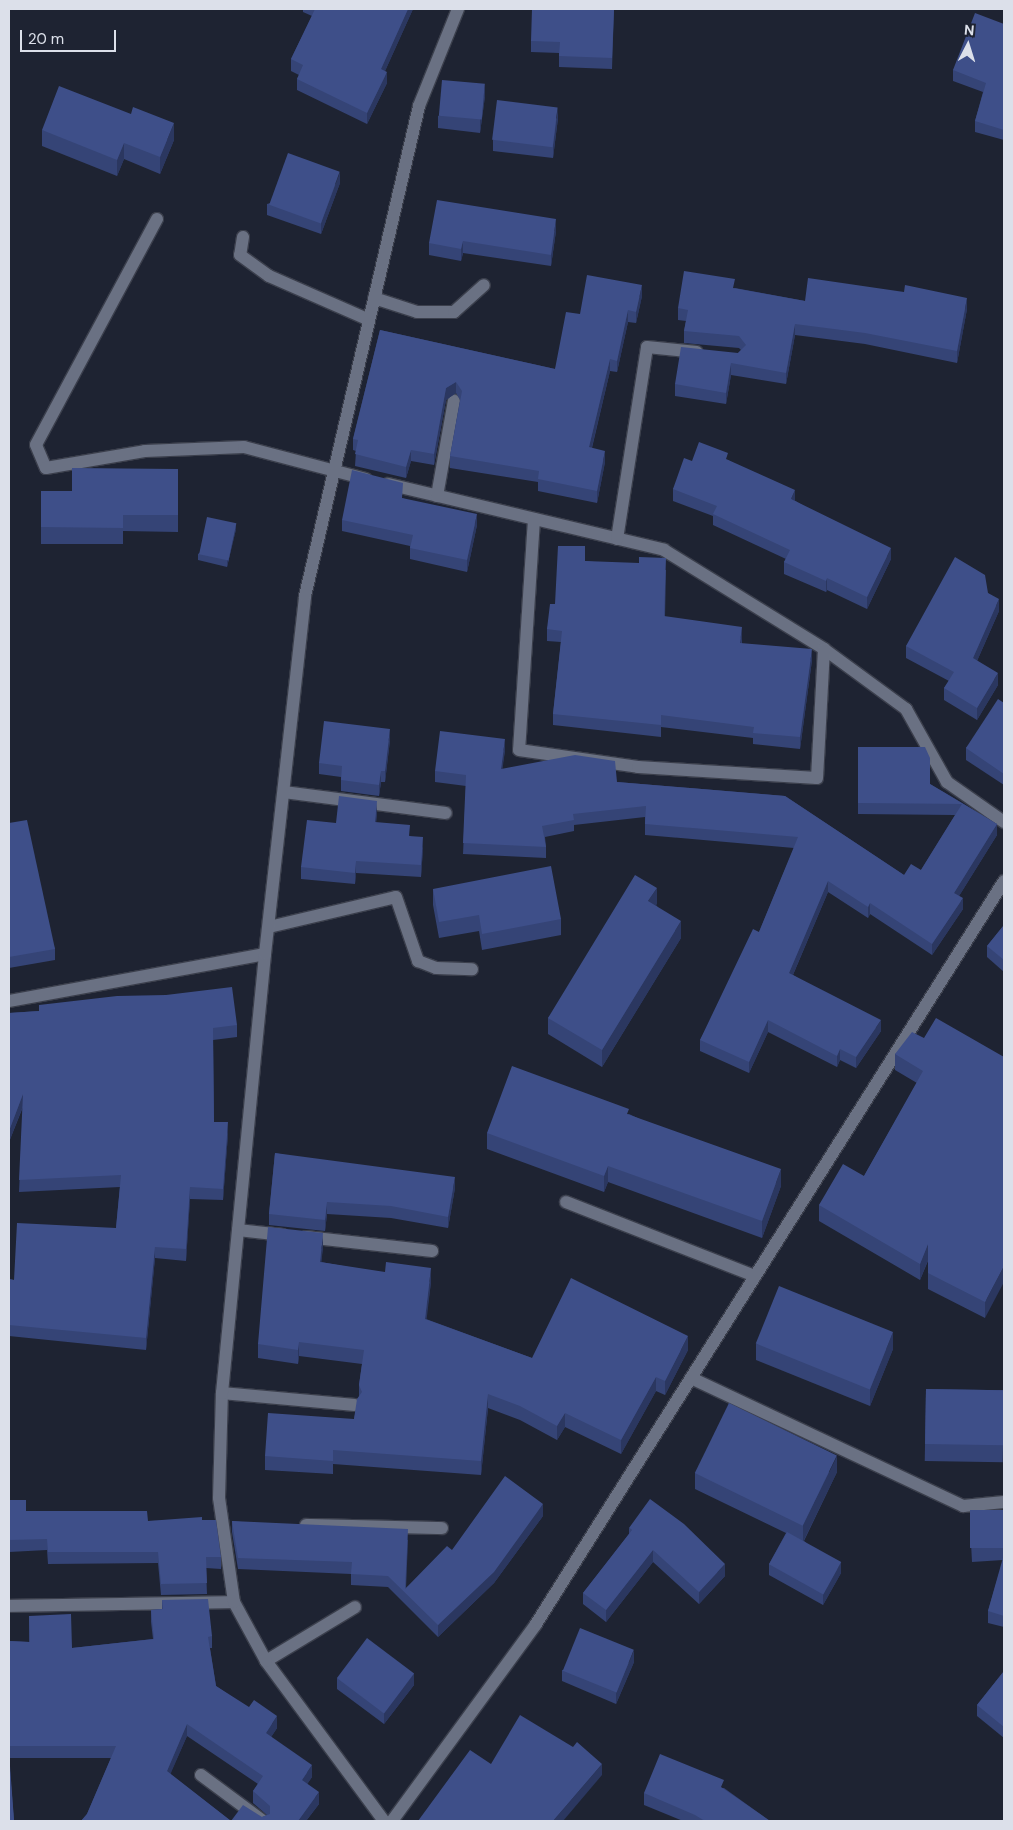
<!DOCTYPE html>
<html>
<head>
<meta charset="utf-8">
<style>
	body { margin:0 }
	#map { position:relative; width:1013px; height:1830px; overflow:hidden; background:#1e2332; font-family:"DM Sans",sans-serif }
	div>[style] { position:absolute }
	.roads { filter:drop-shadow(1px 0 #3b3f4c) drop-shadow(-1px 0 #3b3f4c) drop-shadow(0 1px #3b3f4c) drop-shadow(0 -1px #3b3f4c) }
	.minor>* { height:12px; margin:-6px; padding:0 6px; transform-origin:6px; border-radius:6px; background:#6a7183 }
	.tertiary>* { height:12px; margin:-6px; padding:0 6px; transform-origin:6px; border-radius:6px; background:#6a7183 }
	.wall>* { inset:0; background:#354476; transform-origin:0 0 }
	.shaded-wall>* { inset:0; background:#2b3760 }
	.building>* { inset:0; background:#3e4f89; transform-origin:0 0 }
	span { translate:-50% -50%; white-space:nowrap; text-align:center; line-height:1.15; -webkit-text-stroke:4px #1e2332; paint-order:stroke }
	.frame { position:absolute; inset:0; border:10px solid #dce0ea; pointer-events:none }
	.north { position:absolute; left:943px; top:20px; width:50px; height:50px; -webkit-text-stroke:4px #1e2332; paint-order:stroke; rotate:5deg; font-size:14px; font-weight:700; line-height:20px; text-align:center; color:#dce0ea }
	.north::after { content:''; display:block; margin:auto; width:18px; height:22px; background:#dce0ea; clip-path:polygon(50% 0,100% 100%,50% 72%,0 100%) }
	.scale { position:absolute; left:20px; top:30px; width:96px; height:22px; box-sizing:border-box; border:2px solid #dce0ea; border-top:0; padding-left:6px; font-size:15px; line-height:18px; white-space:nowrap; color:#dce0ea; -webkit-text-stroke:4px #1e2332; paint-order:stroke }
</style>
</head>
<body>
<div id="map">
	<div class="roads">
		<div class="minor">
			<div style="left:157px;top:219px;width:256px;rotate:118.2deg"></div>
			<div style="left:36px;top:445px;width:25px;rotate:67deg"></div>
			<div style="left:46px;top:468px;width:100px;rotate:-9.7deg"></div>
			<div style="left:145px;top:451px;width:99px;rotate:-2.3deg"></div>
			<div style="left:244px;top:447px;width:126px;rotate:14.7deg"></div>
			<div style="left:243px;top:237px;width:18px;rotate:99deg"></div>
			<div style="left:240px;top:255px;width:36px;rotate:36deg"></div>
			<div style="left:269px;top:276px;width:109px;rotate:23.7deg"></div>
			<div style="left:374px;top:298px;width:45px;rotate:18deg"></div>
			<div style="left:417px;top:312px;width:37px"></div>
			<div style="left:454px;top:312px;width:40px;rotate:-42deg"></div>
			<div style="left:388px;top:484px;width:284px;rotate:13.4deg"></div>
			<div style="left:664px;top:550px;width:188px;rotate:31.7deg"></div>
			<div style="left:824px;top:649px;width:102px;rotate:36.2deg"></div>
			<div style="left:906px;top:709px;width:84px;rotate:60.7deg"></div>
			<div style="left:947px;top:782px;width:70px;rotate:35.1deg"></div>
			<div style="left:437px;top:496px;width:97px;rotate:-79.9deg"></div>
			<div style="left:534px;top:519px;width:231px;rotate:93.7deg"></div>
			<div style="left:519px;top:750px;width:120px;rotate:8.1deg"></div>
			<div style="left:638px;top:767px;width:179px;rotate:3.5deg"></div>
			<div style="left:817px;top:778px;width:129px;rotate:-86.9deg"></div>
			<div style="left:617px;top:539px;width:194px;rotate:-81.1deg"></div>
			<div style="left:647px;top:347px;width:50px;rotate:5.7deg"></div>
			<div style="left:284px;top:792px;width:163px;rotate:7.4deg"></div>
			<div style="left:269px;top:927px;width:130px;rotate:-13.3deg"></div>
			<div style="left:396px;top:897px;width:68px;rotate:71deg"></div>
			<div style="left:418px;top:961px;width:19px;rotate:21deg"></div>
			<div style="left:436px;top:968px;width:36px;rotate:2deg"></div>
			<div style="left:9px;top:1001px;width:260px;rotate:-10.4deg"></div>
			<div style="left:566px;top:1202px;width:203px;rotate:21.4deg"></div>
			<div style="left:238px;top:1230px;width:45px;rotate:6.3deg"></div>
			<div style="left:306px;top:1237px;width:127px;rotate:6.3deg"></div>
			<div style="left:691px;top:1378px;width:301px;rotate:25.2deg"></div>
			<div style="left:963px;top:1506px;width:41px;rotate:-5.6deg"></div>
			<div style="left:222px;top:1393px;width:133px;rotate:5.2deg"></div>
			<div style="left:306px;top:1525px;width:136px;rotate:1.3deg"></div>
			<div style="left:9px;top:1606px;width:225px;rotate:-1deg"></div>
			<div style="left:266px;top:1661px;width:104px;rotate:-31.2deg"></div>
			<div style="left:201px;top:1775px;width:77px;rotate:36.6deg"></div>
			<div style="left:384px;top:1821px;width:199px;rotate:-126.4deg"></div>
			<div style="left:266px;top:1661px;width:67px;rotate:-118.5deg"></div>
			<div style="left:234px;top:1602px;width:105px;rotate:-98.2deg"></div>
			<div style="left:219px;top:1498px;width:105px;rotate:-88.4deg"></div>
			<div style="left:222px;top:1393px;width:441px;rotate:-84.4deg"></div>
			<div style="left:265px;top:954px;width:360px;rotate:-83.6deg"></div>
			<div style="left:305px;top:596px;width:503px;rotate:-76.9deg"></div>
			<div style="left:419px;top:106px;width:105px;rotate:-68.1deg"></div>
		</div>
		<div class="tertiary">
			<div style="left:392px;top:1821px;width:244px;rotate:-53.8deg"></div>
			<div style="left:536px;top:1624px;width:878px;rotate:-57.79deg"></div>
		</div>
	</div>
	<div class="wall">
		<div style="clip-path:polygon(303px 9px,413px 9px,385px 71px,387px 83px,367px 124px,297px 90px,297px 79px,299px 75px,291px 71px,291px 59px,312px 16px,303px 12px)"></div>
		<div style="clip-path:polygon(614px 9px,612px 69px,559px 67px,559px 53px,531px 52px,531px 41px)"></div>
		<div style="clip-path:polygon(1004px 24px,1004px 140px,975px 132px,975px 121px,983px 92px,953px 81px,953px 70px)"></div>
		<div style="clip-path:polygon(485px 96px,480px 133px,438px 128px,438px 116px)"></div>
		<div style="clip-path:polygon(558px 118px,553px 158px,493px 151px,493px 140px)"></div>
		<div style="clip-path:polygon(42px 130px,174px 140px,160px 174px,124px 159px,117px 176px,42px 146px)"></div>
		<div style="clip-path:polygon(340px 183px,321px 234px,267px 215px,267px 204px)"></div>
		<div style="clip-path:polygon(556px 231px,551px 266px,463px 253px,461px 261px,429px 255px,429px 243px)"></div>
		<div style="clip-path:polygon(735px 288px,805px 301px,967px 309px,957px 363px,865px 344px,795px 335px,786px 384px,731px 375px,726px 404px,675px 396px,675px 384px,738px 353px,741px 350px,739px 348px,684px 343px,684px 331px,686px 321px,678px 320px,678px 308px)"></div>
		<div style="clip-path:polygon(642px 296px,636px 323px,628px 322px,617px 372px,610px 371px,592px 448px,605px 462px,597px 503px,538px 491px,538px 482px,450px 468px,450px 456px,460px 400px,456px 393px,446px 400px,434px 465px,411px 461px,406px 478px,355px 466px,356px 451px,353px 450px,353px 439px,380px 330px,555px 369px,580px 314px)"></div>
		<div style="clip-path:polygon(728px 460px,891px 559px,867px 609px,827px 590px,826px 592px,784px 574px,784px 562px,786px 559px,713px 525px,713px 516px,673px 501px,673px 489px,692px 461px)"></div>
		<div style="clip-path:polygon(178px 469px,178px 532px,123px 531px,123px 544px,41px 544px,41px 491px,72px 491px)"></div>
		<div style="clip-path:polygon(402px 498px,477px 525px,467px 572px,410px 559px,410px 546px,342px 531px,342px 520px)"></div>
		<div style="clip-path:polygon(236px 529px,227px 567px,198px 560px,198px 554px)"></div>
		<div style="clip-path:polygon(585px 561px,666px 570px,665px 617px,742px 638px,742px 644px,812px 660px,800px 749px,753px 744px,753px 738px,661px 727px,661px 737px,553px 725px,553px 714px,561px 642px,547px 641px,547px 629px,555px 604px)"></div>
		<div style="clip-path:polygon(988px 593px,999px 611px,977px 661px,998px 685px,977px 720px,944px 700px,944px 688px,949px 681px,906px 658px,906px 646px)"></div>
		<div style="clip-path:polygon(1004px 703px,1004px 785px,966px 760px,966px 748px)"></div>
		<div style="clip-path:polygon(390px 740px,385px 782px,381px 782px,379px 796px,341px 791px,341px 777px,319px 774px,319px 763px)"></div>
		<div style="clip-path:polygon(858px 747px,930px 784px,997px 824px,997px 835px,959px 896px,963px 909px,932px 955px,870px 914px,868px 918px,828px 892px,793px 975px,881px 1031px,856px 1068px,840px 1060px,837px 1067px,768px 1032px,749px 1073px,700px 1051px,700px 1040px,759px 932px,794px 848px,645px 835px,645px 817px,574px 825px,574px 831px,545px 837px,546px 847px,546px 858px,463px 854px,466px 786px,435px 782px,435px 771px,505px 750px,502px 769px,617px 782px,785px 796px,904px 875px,921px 870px,955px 815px,858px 814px)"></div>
		<div style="clip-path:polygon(377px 812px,376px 823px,410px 836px,423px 848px,421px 877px,356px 873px,355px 884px,301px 879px,301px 867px,336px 823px)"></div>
		<div style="clip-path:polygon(9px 823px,55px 949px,55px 960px,9px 968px)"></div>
		<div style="clip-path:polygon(433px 889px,561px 919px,561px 935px,482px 950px,479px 931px,439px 938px,433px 905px)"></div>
		<div style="clip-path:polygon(657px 904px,656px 905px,681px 938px,602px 1067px,548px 1034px,548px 1018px)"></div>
		<div style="clip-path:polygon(1004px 925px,1004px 972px,987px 957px,987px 946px)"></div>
		<div style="clip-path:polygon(39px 1005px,237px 1025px,237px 1037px,213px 1040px,214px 1122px,228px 1134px,223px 1200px,190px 1199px,186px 1261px,155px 1258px,146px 1350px,9px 1336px,9px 1279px,14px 1280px,116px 1228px,120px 1187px,19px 1192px,23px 1107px,9px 1142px,9px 1013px,39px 1011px)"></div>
		<div style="clip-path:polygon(924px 1038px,1004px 1057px,985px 1318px,928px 1289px,928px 1261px,920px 1280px,819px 1221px,819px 1205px,864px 1176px,917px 1083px,895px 1070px,895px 1054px)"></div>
		<div style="clip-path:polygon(629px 1114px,781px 1186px,762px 1238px,608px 1182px,604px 1192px,487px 1149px,487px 1133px)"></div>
		<div style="clip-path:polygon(275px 1153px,455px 1188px,448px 1228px,391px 1218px,327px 1214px,325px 1231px,269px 1225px,269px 1214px)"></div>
		<div style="clip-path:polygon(323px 1247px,321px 1262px,431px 1282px,426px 1319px,532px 1358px,688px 1350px,665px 1395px,656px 1391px,621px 1454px,565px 1427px,557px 1440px,520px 1420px,488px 1408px,481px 1475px,333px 1464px,333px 1474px,265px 1470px,265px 1456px,354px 1419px,359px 1396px,359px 1385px,362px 1364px,299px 1356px,298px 1364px,258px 1358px,258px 1344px)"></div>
		<div style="clip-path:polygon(756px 1344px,893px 1349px,870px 1406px,756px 1360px)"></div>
		<div style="left:926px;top:1389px;width:78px;height:72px;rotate:1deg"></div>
		<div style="clip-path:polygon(837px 1472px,804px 1541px,841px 1573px,823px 1605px,769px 1575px,769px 1564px,786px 1533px,695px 1489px,695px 1473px)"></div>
		<div style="clip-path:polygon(9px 1500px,26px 1511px,148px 1521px,202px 1520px,221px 1557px,221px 1569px,206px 1568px,207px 1594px,161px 1595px,158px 1563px,48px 1564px,47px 1550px,9px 1552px)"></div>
		<div style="clip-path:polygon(1004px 1510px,1004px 1627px,988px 1623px,988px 1611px,1003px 1560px,972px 1562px,970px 1524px,970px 1512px)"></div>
		<div style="clip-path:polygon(543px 1516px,494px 1583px,438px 1637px,388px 1587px,351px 1585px,351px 1574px,238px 1569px,232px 1532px,232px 1521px,408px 1540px,406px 1588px,452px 1550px)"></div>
		<div style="clip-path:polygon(629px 1528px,725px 1576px,699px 1604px,653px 1562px,606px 1622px,583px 1604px,583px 1593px,629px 1534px)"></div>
		<div style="clip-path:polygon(evenodd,162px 1600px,212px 1636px,212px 1648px,210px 1648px,216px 1686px,277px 1728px,271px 1737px,312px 1777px,307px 1784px,319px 1804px,306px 1821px,81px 1821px,87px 1814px,111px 1758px,9px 1758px,14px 1821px,9px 1821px,9px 1641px,29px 1642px,29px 1616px,72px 1648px,153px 1639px,151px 1622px,151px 1610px,162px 1609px,162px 1600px,187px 1736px,258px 1784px,253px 1791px,253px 1803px,267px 1815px,262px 1817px,231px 1821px,170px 1774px,187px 1736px)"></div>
		<div style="clip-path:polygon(634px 1662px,616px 1704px,562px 1681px,562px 1670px)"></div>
		<div style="clip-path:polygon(1004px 1671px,1004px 1738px,977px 1716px,977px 1705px)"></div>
		<div style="clip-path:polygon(337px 1678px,414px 1685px,384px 1724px,337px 1689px)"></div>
		<div style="clip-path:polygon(724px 1788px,770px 1821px,683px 1821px,644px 1805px,644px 1793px)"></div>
	</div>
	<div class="shaded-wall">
		<div style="clip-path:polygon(408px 9px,413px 9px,381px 80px,381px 69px)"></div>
		<div style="clip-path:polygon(387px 72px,387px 83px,367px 124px,367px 113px)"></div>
		<div style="clip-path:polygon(485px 84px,485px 96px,480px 133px,480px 121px)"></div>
		<div style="clip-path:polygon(558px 107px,558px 118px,553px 158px,553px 146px)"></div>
		<div style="clip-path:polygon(174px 123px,174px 140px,160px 174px,160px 157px)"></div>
		<div style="clip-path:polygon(124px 143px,124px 159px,117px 176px,117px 160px)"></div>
		<div style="clip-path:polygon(340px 172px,340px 183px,321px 234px,321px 223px)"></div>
		<div style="clip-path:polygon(556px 219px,556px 231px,551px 266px,551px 255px)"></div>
		<div style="clip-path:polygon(463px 241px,463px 253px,461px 261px,461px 249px)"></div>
		<div style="clip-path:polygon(642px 285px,642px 296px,636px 323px,636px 312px)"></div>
		<div style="clip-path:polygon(967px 298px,967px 309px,957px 363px,957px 351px)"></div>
		<div style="clip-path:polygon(628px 310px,628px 322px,617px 372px,617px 361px)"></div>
		<div style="clip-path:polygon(795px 324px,795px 335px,786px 384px,786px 373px)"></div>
		<div style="clip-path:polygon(610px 359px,610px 371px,589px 459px,589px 447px)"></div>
		<div style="clip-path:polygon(731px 363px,731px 375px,726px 404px,726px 393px)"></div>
		<div style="clip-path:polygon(456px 382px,456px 393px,446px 400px,434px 465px,434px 454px,446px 388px)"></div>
		<div style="clip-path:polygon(411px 450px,411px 461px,406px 478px,406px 467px)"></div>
		<div style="clip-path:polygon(605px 451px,605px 462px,597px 503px,597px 491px)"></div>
		<div style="clip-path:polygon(795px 490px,795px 502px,791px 499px)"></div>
		<div style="clip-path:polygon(477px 514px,477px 525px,467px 572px,467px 560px)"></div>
		<div style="clip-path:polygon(236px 523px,236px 529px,227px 567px,227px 561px)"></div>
		<div style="clip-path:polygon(891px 548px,891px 559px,867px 609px,867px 597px)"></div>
		<div style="clip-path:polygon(827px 578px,827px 590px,826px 592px,826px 581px)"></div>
		<div style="clip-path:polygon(999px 599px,999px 611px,973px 670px,973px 658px)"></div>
		<div style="clip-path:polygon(742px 627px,742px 638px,740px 655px,740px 643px)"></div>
		<div style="clip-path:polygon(812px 649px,812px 660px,800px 749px,800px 737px)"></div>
		<div style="clip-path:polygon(998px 673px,998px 685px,977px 720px,977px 708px)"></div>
		<div style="clip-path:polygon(390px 729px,390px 740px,385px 782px,385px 771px)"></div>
		<div style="clip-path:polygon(505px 739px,505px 750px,501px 781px,501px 769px)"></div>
		<div style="clip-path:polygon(381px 771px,381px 782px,379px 796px,379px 785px)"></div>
		<div style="clip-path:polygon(377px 801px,377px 812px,375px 834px,375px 822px)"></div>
		<div style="clip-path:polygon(997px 824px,997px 835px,954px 904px,954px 893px)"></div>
		<div style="clip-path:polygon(423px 837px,423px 848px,421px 877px,421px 865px)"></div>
		<div style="clip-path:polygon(356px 861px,356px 873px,355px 884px,355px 873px)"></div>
		<div style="clip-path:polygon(828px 881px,828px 892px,789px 984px,789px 973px)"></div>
		<div style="clip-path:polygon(657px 888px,657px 904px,648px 918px,648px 901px)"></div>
		<div style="clip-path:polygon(963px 898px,963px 909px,932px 955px,932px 944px)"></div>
		<div style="clip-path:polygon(870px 903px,870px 914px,868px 918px,868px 907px)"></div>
		<div style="clip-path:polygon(681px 921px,681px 938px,602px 1067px,602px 1050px)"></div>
		<div style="clip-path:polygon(768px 1020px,768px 1032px,749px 1073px,749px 1062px)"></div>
		<div style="clip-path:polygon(881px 1020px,881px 1031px,856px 1068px,856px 1057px)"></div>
		<div style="clip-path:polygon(840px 1049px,840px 1060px,837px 1067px,837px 1056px)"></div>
		<div style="clip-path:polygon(23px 1094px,23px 1106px,9px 1142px,9px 1131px)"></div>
		<div style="clip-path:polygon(228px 1122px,228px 1134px,223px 1200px,223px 1189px)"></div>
		<div style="clip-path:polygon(608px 1166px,608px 1182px,604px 1192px,604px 1176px)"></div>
		<div style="clip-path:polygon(781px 1169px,781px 1186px,762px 1238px,762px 1221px)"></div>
		<div style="clip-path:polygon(455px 1177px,455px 1188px,448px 1228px,448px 1217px)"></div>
		<div style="clip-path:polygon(190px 1187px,190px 1199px,186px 1261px,186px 1249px)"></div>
		<div style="clip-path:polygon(327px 1202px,327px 1214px,325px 1231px,325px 1220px)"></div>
		<div style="clip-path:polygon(323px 1233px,323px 1247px,320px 1276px,320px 1262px)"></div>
		<div style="clip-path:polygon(928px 1244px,928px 1260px,920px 1280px,920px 1264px)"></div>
		<div style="clip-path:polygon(155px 1247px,155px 1258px,146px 1350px,146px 1338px)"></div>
		<div style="clip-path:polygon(1004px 1266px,1004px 1282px,985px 1318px,985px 1302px)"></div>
		<div style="clip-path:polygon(431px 1268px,431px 1282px,425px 1333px,425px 1319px)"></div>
		<div style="clip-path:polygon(893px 1332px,893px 1349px,870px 1406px,870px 1389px)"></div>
		<div style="clip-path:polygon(688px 1336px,688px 1350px,665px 1395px,665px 1381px)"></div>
		<div style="clip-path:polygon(299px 1342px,299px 1356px,298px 1364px,298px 1350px)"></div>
		<div style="clip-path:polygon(656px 1377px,656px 1391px,621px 1454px,621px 1440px)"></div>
		<div style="clip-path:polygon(488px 1394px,488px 1408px,481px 1475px,481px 1461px)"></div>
		<div style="clip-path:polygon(565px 1413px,565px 1427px,557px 1440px,557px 1426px)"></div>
		<div style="clip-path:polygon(837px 1456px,837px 1472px,803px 1542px,803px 1525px)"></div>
		<div style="clip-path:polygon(543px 1504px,543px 1516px,494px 1583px,438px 1637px,438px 1625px)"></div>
		<div style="clip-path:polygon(408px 1529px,408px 1540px,405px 1592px)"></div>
		<div style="clip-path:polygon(653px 1550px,653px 1562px,606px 1622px,606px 1610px)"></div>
		<div style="clip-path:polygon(841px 1562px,841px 1573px,823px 1605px,823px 1594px)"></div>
		<div style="clip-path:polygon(725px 1564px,725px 1576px,699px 1604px,699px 1592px)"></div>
		<div style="clip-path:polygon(634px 1650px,634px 1662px,616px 1704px,616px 1693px)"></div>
		<div style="clip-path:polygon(414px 1673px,414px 1685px,384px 1724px,384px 1713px)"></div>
		<div style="clip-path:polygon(277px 1716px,277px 1728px,266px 1745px,266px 1733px)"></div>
		<div style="clip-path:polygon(187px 1724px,187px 1736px,167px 1782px,167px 1771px)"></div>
		<div style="clip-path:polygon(602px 1764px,602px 1775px,563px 1821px,553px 1821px)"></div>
		<div style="clip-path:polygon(312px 1765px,312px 1777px,302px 1792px,302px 1780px)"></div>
		<div style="clip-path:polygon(319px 1792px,319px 1804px,306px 1821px,298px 1821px)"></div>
	</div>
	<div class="building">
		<div style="clip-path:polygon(315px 9px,408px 9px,381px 69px,387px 72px,367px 113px,297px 79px,303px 65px,291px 59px)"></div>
		<div style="clip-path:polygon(532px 9px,614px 9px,612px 58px,559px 56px,560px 42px,531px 41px)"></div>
		<div style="clip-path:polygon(975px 13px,1004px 24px,1004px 130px,975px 121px,986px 83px,953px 70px)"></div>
		<div style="left:442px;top:80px;width:43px;height:36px;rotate:5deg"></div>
		<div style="clip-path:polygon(59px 86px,131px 114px,133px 107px,174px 123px,160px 157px,124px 143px,117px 160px,42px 130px)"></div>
		<div style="left:497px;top:100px;width:61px;height:40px;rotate:7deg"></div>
		<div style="left:288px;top:153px;width:55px;height:55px;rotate:20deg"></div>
		<div style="clip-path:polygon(437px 200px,556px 219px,551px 255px,463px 241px,461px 249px,429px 243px)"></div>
		<div style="clip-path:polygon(684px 271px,735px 279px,733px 288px,805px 301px,808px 278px,904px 292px,905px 285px,967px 298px,957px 351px,865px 333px,795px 324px,786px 373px,731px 363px,726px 393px,675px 384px,681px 347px,738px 353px,746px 345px,739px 336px,684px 331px,688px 310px,678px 308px)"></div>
		<div style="clip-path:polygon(587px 275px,642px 285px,636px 312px,628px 310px,617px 361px,610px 359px,589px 447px,605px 451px,597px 491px,538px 479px,539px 471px,450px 456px,462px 391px,456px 382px,446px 388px,434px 454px,411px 450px,406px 467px,355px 454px,358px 440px,353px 439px,380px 330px,555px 369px,566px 312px,580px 314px)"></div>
		<div style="clip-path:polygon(699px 442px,728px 453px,726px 459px,795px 490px,791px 499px,891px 548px,867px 597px,827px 578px,826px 581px,784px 562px,790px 550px,713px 514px,717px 506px,673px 489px,684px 458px,692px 461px)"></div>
		<div style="clip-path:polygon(72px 468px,178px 469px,178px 515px,123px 515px,123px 528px,41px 527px,41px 491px,72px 491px)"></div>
		<div style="clip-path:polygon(352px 470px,403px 483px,402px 498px,477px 514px,467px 560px,410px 548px,413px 535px,342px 520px)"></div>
		<div style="left:207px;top:517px;width:30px;height:38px;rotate:12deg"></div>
		<div style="clip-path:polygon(558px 546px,585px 546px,585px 561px,639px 563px,639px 557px,666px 558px,664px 616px,742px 627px,740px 643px,812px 649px,800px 737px,753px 733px,754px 727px,661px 715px,661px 725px,553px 714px,562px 631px,547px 629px,550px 604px,555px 604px)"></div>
		<div style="clip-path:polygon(955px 557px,985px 575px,988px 593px,999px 599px,973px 658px,998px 673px,977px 708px,944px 688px,954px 672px,906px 646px)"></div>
		<div style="clip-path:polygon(998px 699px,1004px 703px,1004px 774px,966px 748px)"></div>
		<div style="clip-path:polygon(324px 721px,390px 729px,385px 771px,381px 771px,379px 785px,341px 780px,342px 766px,319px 763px)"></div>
		<div style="clip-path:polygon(440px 731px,505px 739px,501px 769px,575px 755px,615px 761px,617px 782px,785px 796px,904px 875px,911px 864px,921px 870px,962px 804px,858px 803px,858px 747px,925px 747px,930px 758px,930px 784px,997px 824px,954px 893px,963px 898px,932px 944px,870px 903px,868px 907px,828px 881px,789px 973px,881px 1020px,856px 1057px,840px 1049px,837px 1056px,768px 1020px,749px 1062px,700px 1040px,753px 929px,759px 932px,798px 837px,645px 824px,646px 806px,573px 814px,574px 820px,542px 826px,546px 847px,463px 843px,466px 775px,435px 771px)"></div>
		<div style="clip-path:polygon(339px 796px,377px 801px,375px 822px,410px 825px,409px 836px,423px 837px,421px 865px,356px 861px,355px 873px,301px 867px,307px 820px,336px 823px)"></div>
		<div style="clip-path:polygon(27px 820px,55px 949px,9px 957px,9px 823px)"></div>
		<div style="clip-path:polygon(551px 866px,561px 919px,482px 934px,479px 915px,439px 922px,433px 889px)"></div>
		<div style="clip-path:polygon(635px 875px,657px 888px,648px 901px,681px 921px,602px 1050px,548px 1018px)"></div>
		<div style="clip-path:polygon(1004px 925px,1004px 960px,987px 946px)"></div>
		<div style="clip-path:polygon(232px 987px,237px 1025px,213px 1028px,214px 1122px,228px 1122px,223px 1189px,190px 1187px,186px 1249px,155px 1247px,146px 1338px,9px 1325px,9px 1279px,14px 1280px,17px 1223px,116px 1228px,121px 1175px,19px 1180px,23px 1094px,9px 1131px,9px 1013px,39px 1011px,39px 1005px,117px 996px,166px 995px)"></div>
		<div style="clip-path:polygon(936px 1018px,1004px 1057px,1004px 1266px,985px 1302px,928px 1273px,928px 1244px,920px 1264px,819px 1205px,843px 1164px,864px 1176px,923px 1071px,895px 1054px,912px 1032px,924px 1038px)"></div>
		<div style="clip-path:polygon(512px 1066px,629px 1109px,627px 1114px,781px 1169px,762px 1221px,608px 1166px,604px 1176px,487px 1133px)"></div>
		<div style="clip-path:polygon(275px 1153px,455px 1177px,448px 1217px,391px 1206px,327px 1202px,325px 1220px,269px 1214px)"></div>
		<div style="clip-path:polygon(268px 1227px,323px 1233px,320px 1262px,385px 1272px,386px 1262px,431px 1268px,425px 1319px,532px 1358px,571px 1278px,688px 1336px,665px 1381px,656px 1377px,621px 1440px,565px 1413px,557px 1426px,520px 1406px,488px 1394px,481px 1461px,333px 1450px,333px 1461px,265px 1456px,268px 1413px,354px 1419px,357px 1399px,362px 1392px,359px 1385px,364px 1350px,299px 1342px,298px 1350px,258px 1344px)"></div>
		<div style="left:779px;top:1286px;width:123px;height:62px;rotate:22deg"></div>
		<div style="left:926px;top:1389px;width:78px;height:55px;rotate:1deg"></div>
		<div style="left:729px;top:1403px;width:120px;height:78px;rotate:26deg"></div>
		<div style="clip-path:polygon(505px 1476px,543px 1504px,494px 1572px,438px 1625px,388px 1576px,351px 1574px,352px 1562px,238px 1558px,232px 1521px,408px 1529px,405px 1589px,447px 1546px,452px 1550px)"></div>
		<div style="clip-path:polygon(650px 1499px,684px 1524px,725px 1564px,699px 1592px,653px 1550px,606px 1610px,583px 1593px,632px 1530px,629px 1528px)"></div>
		<div style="clip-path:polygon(9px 1500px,26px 1500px,26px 1511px,147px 1511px,148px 1521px,202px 1517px,202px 1520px,216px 1520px,221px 1557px,206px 1557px,207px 1583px,161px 1584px,158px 1552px,48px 1552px,47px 1539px,9px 1540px)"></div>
		<div style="left:1004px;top:1510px;width:38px;height:34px;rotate:90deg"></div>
		<div style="left:787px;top:1532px;width:62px;height:37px;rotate:29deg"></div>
		<div style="clip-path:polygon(1004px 1554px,1004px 1616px,988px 1611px)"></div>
		<div style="clip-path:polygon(evenodd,208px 1599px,212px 1636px,208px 1637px,216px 1686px,249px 1707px,254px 1700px,277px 1716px,266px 1733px,312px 1765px,302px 1780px,319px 1792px,298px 1821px,81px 1821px,87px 1814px,116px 1746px,9px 1746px,9px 1641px,30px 1642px,29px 1616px,71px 1614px,72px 1648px,154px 1639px,151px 1610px,163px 1609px,162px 1600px,208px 1599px,187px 1724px,263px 1776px,253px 1791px,270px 1806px,270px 1814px,262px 1817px,243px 1805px,231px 1821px,167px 1771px,187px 1724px)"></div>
		<div style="left:580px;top:1628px;width:58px;height:46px;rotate:22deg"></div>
		<div style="left:367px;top:1638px;width:59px;height:50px;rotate:37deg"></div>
		<div style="clip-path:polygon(1004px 1671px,1004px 1727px,977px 1705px)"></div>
		<div style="clip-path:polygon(520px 1715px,573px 1747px,577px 1742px,602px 1764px,553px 1821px,418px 1821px,470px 1750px,491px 1764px)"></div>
		<div style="clip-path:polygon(9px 1753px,14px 1820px,9px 1821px)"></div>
		<div style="clip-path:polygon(660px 1754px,724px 1780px,721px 1787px,770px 1821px,705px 1821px,695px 1815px,644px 1793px)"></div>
	</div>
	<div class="frame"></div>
	<div class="north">N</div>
	<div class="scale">20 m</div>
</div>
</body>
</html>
